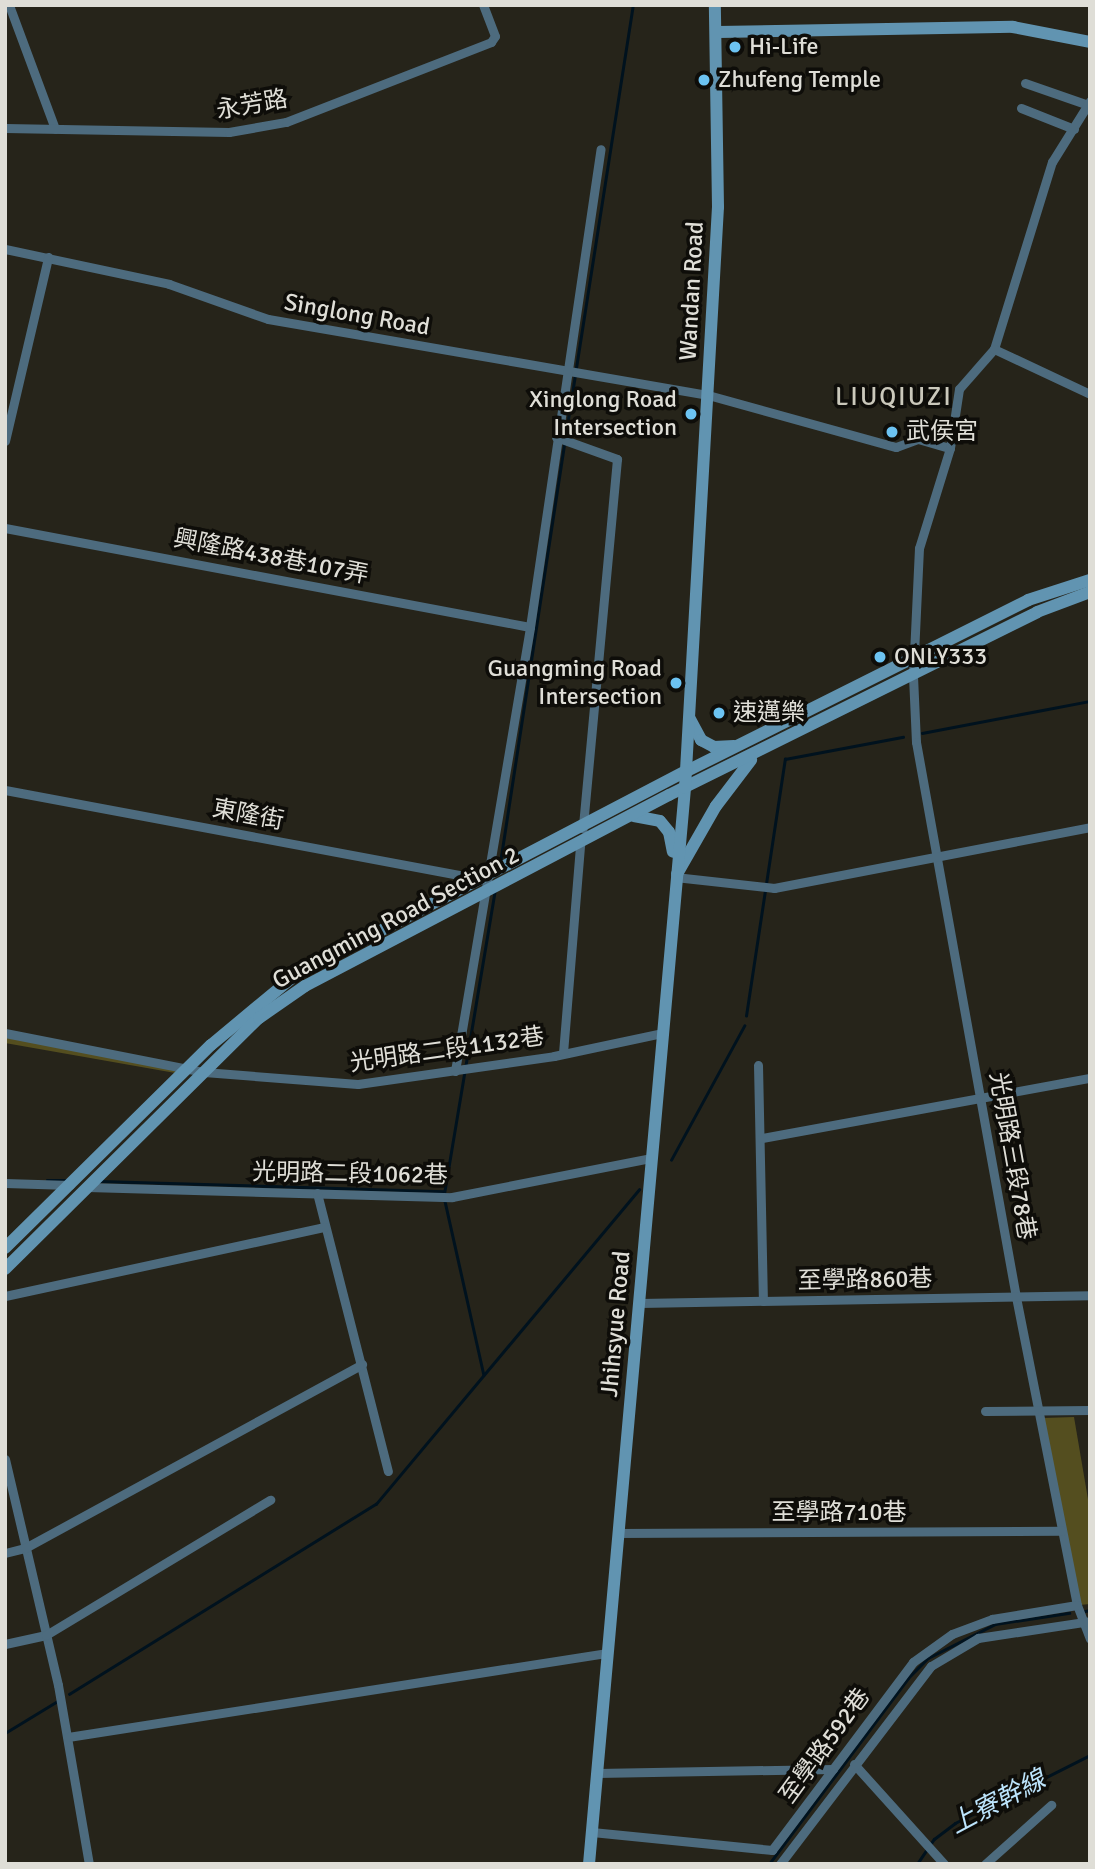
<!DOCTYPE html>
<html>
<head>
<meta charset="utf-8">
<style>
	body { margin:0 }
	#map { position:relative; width:1095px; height:1869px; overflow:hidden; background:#26241a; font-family:Signika,"Noto Sans TC",sans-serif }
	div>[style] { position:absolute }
	.green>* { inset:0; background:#544e1f }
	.stream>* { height:2.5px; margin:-1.25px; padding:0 1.25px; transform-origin:1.25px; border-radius:1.25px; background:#00121e }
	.street>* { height:9px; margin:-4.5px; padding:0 4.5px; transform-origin:4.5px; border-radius:4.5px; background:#4d6b7e }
	.secondary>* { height:12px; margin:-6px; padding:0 6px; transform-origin:6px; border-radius:6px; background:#6194b1 }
	.dots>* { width:19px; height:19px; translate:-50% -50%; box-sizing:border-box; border:4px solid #0e0d09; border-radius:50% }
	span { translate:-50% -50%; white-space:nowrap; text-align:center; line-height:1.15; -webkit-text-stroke:7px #0e0d09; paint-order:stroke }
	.poi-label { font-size:24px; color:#dfded7 }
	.left { translate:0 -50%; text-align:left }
	.right { translate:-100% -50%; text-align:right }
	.street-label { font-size:24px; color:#dfded7 }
	.neighbourhood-label { font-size:26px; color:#cac8bb; letter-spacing:2px }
	.water-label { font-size:26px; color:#bde5fd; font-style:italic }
	.frame { position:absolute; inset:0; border:7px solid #dfded7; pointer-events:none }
</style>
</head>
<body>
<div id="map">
	<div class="green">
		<div style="clip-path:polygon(5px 1033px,186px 1069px,181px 1074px,5px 1043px)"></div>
		<div style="clip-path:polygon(1074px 1417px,1090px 1511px,1090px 1604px,1080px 1605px,1043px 1418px)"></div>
	</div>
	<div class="stream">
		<div style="left:576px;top:368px;width:367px;rotate:-81.1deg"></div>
		<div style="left:565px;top:438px;width:64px;rotate:-81deg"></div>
		<div style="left:922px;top:733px;width:171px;rotate:-10.8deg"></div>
		<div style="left:500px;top:863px;width:424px;rotate:-81.3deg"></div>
		<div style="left:746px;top:1016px;width:260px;rotate:-81.4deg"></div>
		<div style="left:785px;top:759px;width:120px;rotate:-10.6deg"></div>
		<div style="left:671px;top:1160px;width:153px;rotate:-61.4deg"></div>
		<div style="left:47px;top:1180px;width:21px"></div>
		<div style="left:100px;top:1181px;width:343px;rotate:1.7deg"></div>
		<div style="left:444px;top:1194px;width:308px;rotate:-80.5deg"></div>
		<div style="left:445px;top:1201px;width:178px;rotate:77.4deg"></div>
		<div style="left:1085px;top:1611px;width:5px;rotate:-11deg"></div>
		<div style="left:69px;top:1694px;width:361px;rotate:-31.8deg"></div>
		<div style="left:376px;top:1504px;width:410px;rotate:-50.1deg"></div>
		<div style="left:5px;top:1733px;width:60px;rotate:-31.3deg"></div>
		<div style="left:769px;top:1864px;width:232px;rotate:-53.2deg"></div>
		<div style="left:908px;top:1678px;width:28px;rotate:-45deg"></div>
		<div style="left:928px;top:1658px;width:75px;rotate:-26.9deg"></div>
		<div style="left:995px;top:1624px;width:75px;rotate:-8.5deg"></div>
		<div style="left:917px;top:1864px;width:30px;rotate:-56deg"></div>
		<div style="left:934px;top:1839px;width:26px;rotate:-37deg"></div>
		<div style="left:955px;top:1823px;width:151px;rotate:-26.7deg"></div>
	</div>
	<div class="street">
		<div style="left:9px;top:5px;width:132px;rotate:69.6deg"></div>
		<div style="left:1025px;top:83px;width:67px;rotate:19.2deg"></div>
		<div style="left:1021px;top:108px;width:57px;rotate:21.6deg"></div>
		<div style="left:5px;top:128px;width:224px;rotate:1deg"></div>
		<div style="left:229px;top:132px;width:58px;rotate:-10deg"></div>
		<div style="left:286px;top:122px;width:220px;rotate:-21.3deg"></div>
		<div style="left:491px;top:42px;width:7px;rotate:-56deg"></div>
		<div style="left:495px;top:36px;width:33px;rotate:-111deg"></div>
		<div style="left:5px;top:249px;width:168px;rotate:12deg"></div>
		<div style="left:169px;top:284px;width:105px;rotate:19.5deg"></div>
		<div style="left:268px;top:319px;width:447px;rotate:9.8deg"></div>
		<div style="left:708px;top:395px;width:195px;rotate:15.5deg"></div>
		<div style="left:896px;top:447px;width:23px;rotate:-20deg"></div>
		<div style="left:918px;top:439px;width:33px;rotate:16deg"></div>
		<div style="left:994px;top:349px;width:53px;rotate:131.2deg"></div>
		<div style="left:959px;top:389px;width:60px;rotate:98.7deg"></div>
		<div style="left:950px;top:448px;width:105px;rotate:107.2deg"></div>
		<div style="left:919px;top:548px;width:128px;rotate:92.7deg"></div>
		<div style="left:913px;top:676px;width:66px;rotate:87.4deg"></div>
		<div style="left:916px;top:742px;width:564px;rotate:79.79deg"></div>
		<div style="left:1016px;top:1297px;width:314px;rotate:78.8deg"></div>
		<div style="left:1077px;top:1605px;width:36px;rotate:69deg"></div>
		<div style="left:994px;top:349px;width:196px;rotate:-72.8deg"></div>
		<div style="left:1052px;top:162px;width:72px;rotate:-58.1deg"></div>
		<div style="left:994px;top:349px;width:106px;rotate:25.1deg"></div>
		<div style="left:556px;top:437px;width:65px;rotate:19.8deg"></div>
		<div style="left:617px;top:459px;width:371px;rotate:95.3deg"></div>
		<div style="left:5px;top:441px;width:189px;rotate:-76.8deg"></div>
		<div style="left:5px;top:528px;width:534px;rotate:10.68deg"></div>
		<div style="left:5px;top:790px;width:485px;rotate:10.6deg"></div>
		<div style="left:675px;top:877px;width:100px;rotate:6.3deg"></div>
		<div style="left:774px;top:888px;width:322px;rotate:-10.9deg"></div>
		<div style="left:5px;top:1033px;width:203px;rotate:11.1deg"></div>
		<div style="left:204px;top:1072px;width:154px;rotate:4.5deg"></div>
		<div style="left:358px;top:1084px;width:198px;rotate:-8.1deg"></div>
		<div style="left:554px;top:1056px;width:110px;rotate:-12deg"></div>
		<div style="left:563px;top:1053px;width:210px;rotate:-85.3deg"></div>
		<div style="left:758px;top:1065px;width:236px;rotate:88.8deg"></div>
		<div style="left:455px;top:1071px;width:450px;rotate:-80.4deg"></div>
		<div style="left:530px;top:627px;width:483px;rotate:-81.6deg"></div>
		<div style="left:762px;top:1138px;width:333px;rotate:-10.4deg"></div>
		<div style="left:5px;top:1183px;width:65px;rotate:1.8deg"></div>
		<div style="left:87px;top:1187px;width:365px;rotate:1.6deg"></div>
		<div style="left:452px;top:1197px;width:202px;rotate:-11.1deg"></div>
		<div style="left:317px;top:1193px;width:287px;rotate:75.7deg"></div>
		<div style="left:5px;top:1296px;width:327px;rotate:-12.2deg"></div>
		<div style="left:640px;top:1303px;width:450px;rotate:-1deg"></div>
		<div style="left:985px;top:1411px;width:105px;rotate:-0.5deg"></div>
		<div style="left:5px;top:1459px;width:232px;rotate:76.8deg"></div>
		<div style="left:58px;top:1685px;width:182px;rotate:80.2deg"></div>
		<div style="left:617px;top:1533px;width:445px;rotate:-0.3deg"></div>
		<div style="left:5px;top:1553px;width:21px;rotate:-14deg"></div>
		<div style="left:25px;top:1548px;width:384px;rotate:-28.6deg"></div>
		<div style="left:5px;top:1644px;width:42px;rotate:-12.4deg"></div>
		<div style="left:46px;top:1635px;width:262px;rotate:-31.1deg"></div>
		<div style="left:68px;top:1737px;width:546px;rotate:-8.86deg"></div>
		<div style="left:854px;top:1764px;width:135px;rotate:48deg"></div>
		<div style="left:597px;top:1773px;width:236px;rotate:-1deg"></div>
		<div style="left:592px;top:1832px;width:181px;rotate:5.7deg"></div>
		<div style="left:772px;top:1850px;width:235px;rotate:-53.1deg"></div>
		<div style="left:913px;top:1662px;width:48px;rotate:-35.7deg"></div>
		<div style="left:952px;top:1634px;width:43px;rotate:-20.6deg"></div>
		<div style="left:992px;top:1619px;width:86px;rotate:-9.4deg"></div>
		<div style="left:780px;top:1864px;width:249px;rotate:-52.7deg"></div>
		<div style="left:931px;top:1666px;width:55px;rotate:-30.8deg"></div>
		<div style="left:978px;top:1638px;width:113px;rotate:-8.6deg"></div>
		<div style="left:985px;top:1864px;width:89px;rotate:-41.8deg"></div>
	</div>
	<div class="secondary">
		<div style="left:718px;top:32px;width:295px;rotate:-1deg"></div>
		<div style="left:1013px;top:27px;width:78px;rotate:11deg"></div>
		<div style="left:690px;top:719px;width:24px;rotate:62deg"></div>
		<div style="left:701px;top:740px;width:15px;rotate:28deg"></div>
		<div style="left:714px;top:747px;width:20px;rotate:-3deg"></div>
		<div style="left:634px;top:816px;width:26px;rotate:11deg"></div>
		<div style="left:660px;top:821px;width:14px;rotate:51deg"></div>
		<div style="left:669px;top:832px;width:20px;rotate:79deg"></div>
		<div style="left:677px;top:874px;width:78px;rotate:-60.2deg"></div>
		<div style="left:716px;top:806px;width:58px;rotate:-52.7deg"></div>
		<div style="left:5px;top:1248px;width:289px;rotate:-44.6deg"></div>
		<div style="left:211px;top:1045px;width:108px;rotate:-39.7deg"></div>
		<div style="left:294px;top:976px;width:441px;rotate:-27.6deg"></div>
		<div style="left:685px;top:772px;width:384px;rotate:-26.6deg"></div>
		<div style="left:1028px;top:600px;width:65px;rotate:-17.9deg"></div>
		<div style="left:5px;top:1269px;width:357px;rotate:-44.7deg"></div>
		<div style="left:259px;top:1018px;width:56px;rotate:-34.8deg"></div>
		<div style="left:305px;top:986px;width:411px;rotate:-27.7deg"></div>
		<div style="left:669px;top:795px;width:411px;rotate:-26.4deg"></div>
		<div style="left:1037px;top:612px;width:57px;rotate:-20.7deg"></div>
		<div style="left:589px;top:1864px;width:1080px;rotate:-84.9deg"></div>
		<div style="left:685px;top:788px;width:582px;rotate:-86.75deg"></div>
		<div style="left:718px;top:207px;width:202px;rotate:-90.9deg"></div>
	</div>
	<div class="dots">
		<div style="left:735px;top:47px;background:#6cc3f2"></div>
		<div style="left:704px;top:80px;background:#6cc3f2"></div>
		<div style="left:691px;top:414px;background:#6cc3f2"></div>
		<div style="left:892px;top:432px;background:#6cc3f2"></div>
		<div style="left:880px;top:657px;background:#6cc3f2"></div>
		<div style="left:676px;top:683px;background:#6cc3f2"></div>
		<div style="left:719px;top:713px;background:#6cc3f2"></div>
	</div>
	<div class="poi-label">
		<span class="left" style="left:749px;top:47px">Hi-Life</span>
		<span class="left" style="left:718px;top:80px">Zhufeng Temple</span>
		<span class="right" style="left:677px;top:414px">Xinglong Road<br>Intersection</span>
		<span class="left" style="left:906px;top:432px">武侯宮</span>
		<span class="left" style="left:894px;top:657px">ONLY333</span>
		<span class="right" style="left:662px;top:683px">Guangming Road<br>Intersection</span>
		<span class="left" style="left:733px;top:713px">速邁樂</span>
	</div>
	<div class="street-label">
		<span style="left:252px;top:105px;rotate:-10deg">永芳路</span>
		<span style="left:692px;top:291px;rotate:-87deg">Wandan Road</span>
		<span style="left:357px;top:315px;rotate:10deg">Singlong Road</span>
		<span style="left:271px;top:557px;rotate:11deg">興隆路438巷107弄</span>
		<span style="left:248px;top:815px;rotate:11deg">東隆街</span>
		<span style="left:396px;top:918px;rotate:-28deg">Guangming Road Section 2</span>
		<span style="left:447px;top:1050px;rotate:-8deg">光明路二段1132巷</span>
		<span style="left:1012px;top:1156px;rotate:80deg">光明路三段78巷</span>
		<span style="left:350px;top:1174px;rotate:1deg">光明路二段1062巷</span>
		<span style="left:865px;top:1280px;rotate:-1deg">至學路860巷</span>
		<span style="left:616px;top:1324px;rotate:-85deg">Jhihsyue Road</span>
		<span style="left:839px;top:1513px">至學路710巷</span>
		<span style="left:825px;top:1746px;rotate:-54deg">至學路592巷</span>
	</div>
	<div class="neighbourhood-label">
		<span style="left:894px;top:398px">LIUQIUZI</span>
	</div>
	<div class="water-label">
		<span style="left:998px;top:1803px;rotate:-28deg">上寮幹線</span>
	</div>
	<div class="frame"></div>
</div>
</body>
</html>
